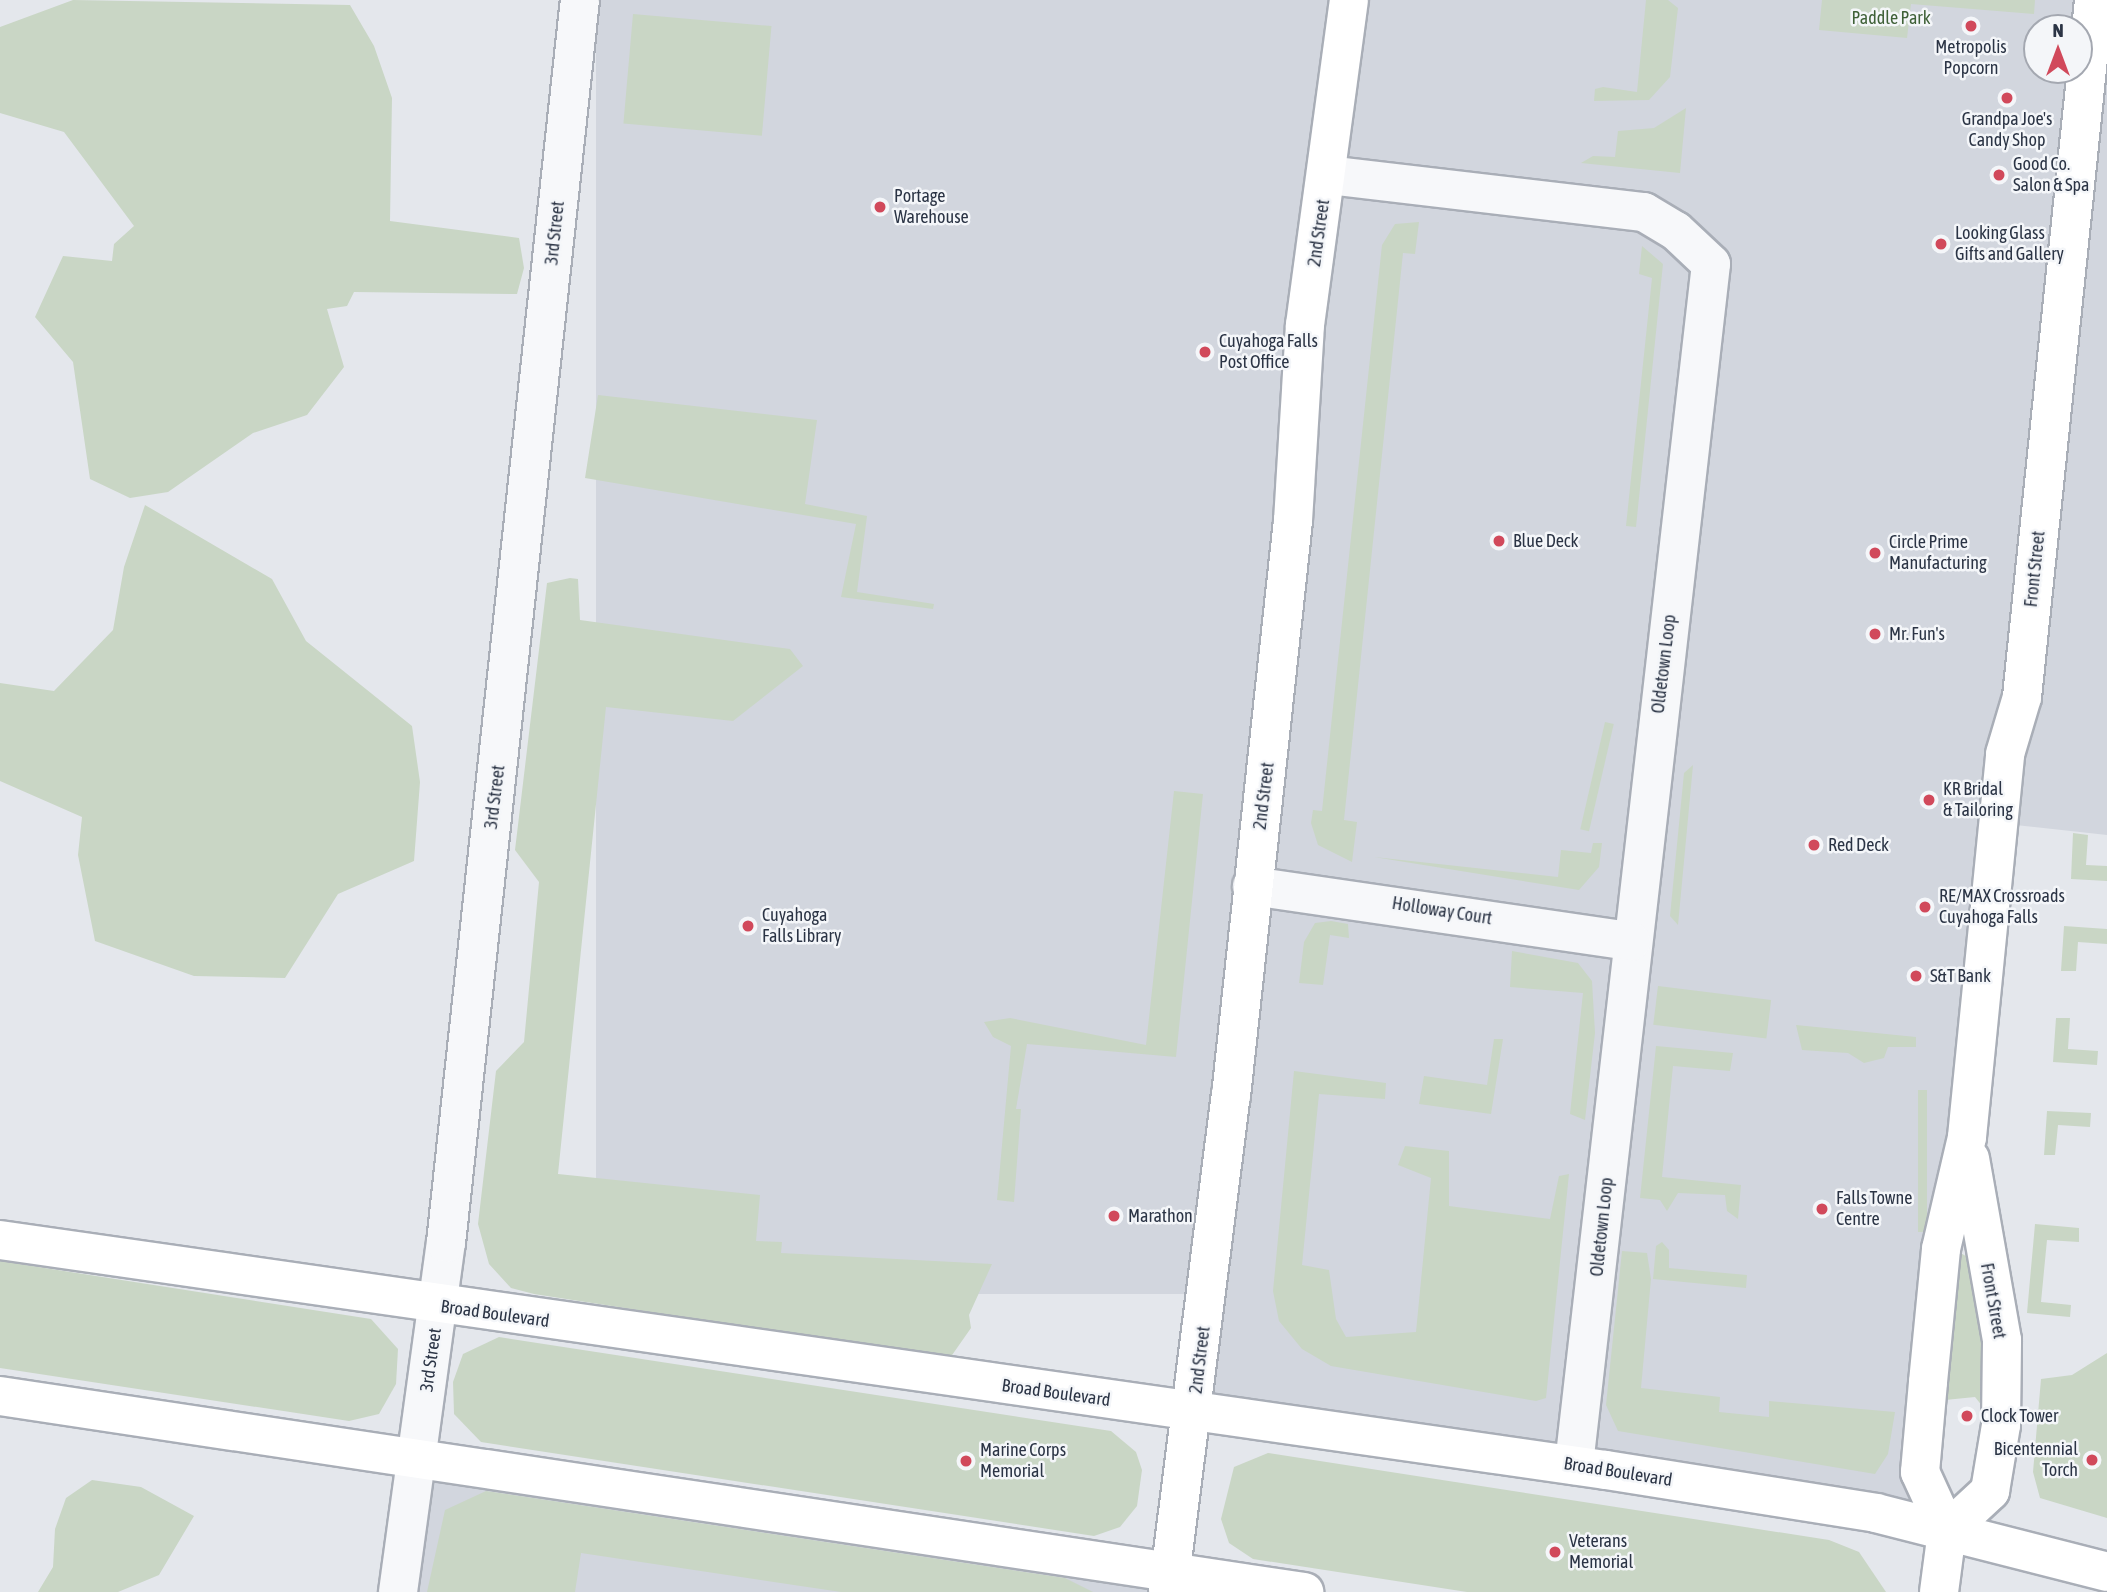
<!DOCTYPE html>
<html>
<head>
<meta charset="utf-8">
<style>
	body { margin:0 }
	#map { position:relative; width:2107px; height:1592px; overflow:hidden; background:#e4e7ec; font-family:"Asap Condensed",sans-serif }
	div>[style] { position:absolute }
	.built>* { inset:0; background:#d2d6de; transform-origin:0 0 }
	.green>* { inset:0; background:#c9d6c5; transform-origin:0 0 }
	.roads { filter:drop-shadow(2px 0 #a9aeb7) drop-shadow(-2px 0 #a9aeb7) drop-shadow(0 2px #a9aeb7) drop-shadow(0 -2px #a9aeb7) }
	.street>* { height:38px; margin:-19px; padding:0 19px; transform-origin:19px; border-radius:19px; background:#f7f8fa }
	.secondary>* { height:38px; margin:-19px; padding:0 19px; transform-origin:19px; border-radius:19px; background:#fff }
	.dots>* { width:19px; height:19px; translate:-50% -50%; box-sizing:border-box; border:4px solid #f4f6f9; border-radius:50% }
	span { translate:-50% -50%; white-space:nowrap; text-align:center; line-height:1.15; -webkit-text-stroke:5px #f4f6f9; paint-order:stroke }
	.park-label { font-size:18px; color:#3f6138 }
	.poi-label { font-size:18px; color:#2b3445 }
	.left { translate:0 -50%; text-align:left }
	.right { translate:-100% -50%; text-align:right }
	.street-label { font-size:18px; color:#2b3445 }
	.north { position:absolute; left:2023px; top:14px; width:70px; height:70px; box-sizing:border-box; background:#f4f6f9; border:2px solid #a4a8b1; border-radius:50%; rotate:0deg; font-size:19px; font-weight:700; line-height:28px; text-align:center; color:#2b3445 }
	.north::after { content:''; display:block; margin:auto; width:24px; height:32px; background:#d1495b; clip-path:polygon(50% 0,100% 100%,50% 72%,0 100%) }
</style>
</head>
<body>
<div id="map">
	<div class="built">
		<div style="left:596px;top:0;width:740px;height:1294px"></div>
		<div style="clip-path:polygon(evenodd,1349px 0,2107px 0,2107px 835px,1997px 823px,1934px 1511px,1194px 1412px,1349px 0,2037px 28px,2079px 28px,2079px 70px,2037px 70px,2037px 28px)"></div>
		<div style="clip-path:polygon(418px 1456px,1170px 1571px,1168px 1592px,398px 1592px)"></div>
	</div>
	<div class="green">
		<div style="clip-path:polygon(73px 0,350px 5px,374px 46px,392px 98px,390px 221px,519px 238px,524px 268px,517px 294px,354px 292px,347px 306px,327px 309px,344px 367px,307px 415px,253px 433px,168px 492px,130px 498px,90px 479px,73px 362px,35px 317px,63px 256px,112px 261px,114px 244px,134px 226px,64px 132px,0 113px,0 27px)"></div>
		<div style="clip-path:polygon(1646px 0,1668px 0,1678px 8px,1670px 77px,1649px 100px,1594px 101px,1595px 89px,1603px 87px,1637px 92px)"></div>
		<div style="clip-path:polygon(1822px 0,2035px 0,2034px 14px,1911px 4px,1907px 38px,1819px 30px)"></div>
		<div style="left:633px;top:14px;width:139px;height:110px;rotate:5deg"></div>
		<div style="clip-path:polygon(1686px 108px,1680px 173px,1581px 163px,1593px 156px,1615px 157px,1618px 131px,1654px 128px)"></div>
		<div style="clip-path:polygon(1419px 222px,1415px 254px,1403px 253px,1344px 820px,1357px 822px,1352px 862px,1318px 845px,1311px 823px,1313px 810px,1322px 811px,1382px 245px,1395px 224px)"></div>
		<div style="clip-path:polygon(1642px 246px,1663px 264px,1636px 527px,1626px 526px,1652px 278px,1639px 274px)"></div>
		<div style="clip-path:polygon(598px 395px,817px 420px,805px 504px,867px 516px,857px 592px,934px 604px,933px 609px,841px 597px,856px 524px,585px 478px)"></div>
		<div style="clip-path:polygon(145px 505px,272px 579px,306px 641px,412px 726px,420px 782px,414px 861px,338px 894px,285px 978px,194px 976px,95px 941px,78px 855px,82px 817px,0 781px,0 683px,54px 691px,113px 630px,124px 567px)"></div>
		<div style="clip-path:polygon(570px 578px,578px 579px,580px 620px,790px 649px,803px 666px,733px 721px,606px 707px,558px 1174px,760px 1195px,756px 1241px,782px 1242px,781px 1253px,992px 1264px,969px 1315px,971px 1328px,950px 1358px,534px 1294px,511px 1288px,489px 1264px,478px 1224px,496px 1071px,524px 1042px,539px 882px,515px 850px,547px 583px)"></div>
		<div style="left:1605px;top:722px;width:9px;height:110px;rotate:13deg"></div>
		<div style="clip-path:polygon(1693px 765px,1678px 925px,1670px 916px,1684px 773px)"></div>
		<div style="clip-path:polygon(1174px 791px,1203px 794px,1176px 1057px,1027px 1044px,1016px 1109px,1021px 1109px,1014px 1202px,997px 1200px,1011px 1046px,993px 1037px,984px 1022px,1010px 1018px,1146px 1045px)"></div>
		<div style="clip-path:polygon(2073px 833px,2088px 835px,2086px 865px,2107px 866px,2107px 881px,2071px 879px)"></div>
		<div style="clip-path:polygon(1593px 843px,1602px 843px,1599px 867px,1579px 890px,1374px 857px,1558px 877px,1561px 850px,1591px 853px)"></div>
		<div style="clip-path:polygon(1331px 921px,1348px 924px,1349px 938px,1330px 935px,1323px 985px,1299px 983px,1304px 942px,1315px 923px)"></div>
		<div style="clip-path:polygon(2064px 926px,2107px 929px,2107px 944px,2078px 942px,2076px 971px,2061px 971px)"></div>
		<div style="clip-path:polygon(1512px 951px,1578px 963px,1592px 981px,1595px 1033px,1585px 1120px,1570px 1114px,1583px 993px,1510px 987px)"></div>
		<div style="left:1658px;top:986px;width:114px;height:39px;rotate:7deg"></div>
		<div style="clip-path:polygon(2056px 1018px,2070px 1018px,2068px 1049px,2098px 1051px,2097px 1065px,2053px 1062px)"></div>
		<div style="clip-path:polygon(1796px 1025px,1916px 1037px,1916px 1047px,1888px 1047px,1884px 1058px,1864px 1063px,1848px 1053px,1802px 1050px)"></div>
		<div style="clip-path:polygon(1494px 1039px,1503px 1039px,1491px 1114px,1419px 1104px,1424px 1076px,1487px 1085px)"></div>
		<div style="clip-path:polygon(1656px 1046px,1733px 1053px,1730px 1071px,1673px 1066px,1662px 1177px,1741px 1185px,1738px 1219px,1727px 1211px,1725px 1195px,1678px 1193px,1667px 1211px,1660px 1200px,1640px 1198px)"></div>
		<div style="clip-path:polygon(1294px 1071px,1386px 1083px,1385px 1099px,1319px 1094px,1302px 1265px,1329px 1270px,1336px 1319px,1346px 1337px,1416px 1332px,1431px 1178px,1398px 1165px,1405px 1146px,1449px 1151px,1449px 1206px,1550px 1219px,1559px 1176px,1569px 1174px,1546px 1398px,1536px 1401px,1331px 1366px,1302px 1349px,1279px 1321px,1273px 1291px)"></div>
		<div style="left:1918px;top:1090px;width:9px;height:142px"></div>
		<div style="clip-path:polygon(2047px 1111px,2091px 1113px,2090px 1127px,2058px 1125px,2055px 1155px,2044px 1155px)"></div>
		<div style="clip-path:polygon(2035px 1224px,2079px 1228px,2079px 1242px,2047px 1240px,2041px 1302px,2071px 1305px,2070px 1317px,2027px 1313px)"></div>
		<div style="clip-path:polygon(1662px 1242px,1669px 1250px,1669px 1268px,1747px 1275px,1746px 1288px,1653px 1279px,1656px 1246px)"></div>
		<div style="clip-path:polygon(1954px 1249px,1969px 1258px,1984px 1305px,1983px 1460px,1976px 1450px,1983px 1407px,1975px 1397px,1945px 1400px,1940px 1446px)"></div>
		<div style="clip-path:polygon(1622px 1251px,1647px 1253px,1651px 1279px,1641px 1388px,1720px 1397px,1719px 1412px,1769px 1417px,1769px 1401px,1895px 1412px,1888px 1454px,1875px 1474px,1618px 1431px,1606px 1405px)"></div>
		<div style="clip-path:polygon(0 1261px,371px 1319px,398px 1349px,396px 1384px,379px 1414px,349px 1421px,0 1368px)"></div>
		<div style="clip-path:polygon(499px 1337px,1111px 1431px,1136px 1452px,1142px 1470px,1137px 1506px,1120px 1527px,1094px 1536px,481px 1442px,454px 1414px,453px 1382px,463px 1354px)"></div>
		<div style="clip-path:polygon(2107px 1353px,2107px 1518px,2040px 1498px,2033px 1472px,2041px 1379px,2072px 1375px)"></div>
		<div style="clip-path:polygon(1268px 1453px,1829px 1540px,1859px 1552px,1886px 1592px,1467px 1592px,1253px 1559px,1229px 1543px,1221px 1519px,1234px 1467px)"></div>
		<div style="clip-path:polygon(92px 1480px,141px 1487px,194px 1516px,159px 1575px,118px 1592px,38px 1592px,53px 1567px,55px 1529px,66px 1498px)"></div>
		<div style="clip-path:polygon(486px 1491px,1065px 1578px,1093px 1592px,841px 1592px,581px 1553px,575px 1592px,427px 1592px,445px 1510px)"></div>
	</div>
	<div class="roads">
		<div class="street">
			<div style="left:1328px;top:175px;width:318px;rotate:6.7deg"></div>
			<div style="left:1644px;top:212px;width:37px;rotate:31deg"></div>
			<div style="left:1676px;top:231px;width:48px;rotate:43.3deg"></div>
			<div style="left:1711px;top:264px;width:1209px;rotate:96.51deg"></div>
			<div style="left:1252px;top:886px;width:383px;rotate:8.3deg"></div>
			<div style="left:398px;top:1592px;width:352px;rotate:-82.2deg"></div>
			<div style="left:446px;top:1243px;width:1250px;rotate:-83.85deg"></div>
		</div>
		<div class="secondary">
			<div style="left:0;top:1240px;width:1622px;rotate:8.15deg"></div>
			<div style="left:1606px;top:1470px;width:273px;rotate:9deg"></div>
			<div style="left:1876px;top:1513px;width:238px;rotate:14.3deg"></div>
			<div style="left:0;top:1396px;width:1319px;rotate:8.55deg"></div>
			<div style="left:1947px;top:1531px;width:65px;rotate:-114.6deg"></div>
			<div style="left:1920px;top:1472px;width:90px;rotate:-84.9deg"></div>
			<div style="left:1928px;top:1382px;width:134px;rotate:-84.4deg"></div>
			<div style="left:1941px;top:1249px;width:115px;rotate:-76.9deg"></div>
			<div style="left:1967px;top:1137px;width:385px;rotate:-84.3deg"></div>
			<div style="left:2005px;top:754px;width:59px;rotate:-73.4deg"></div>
			<div style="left:2022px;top:697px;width:701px;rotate:-84.1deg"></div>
			<div style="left:1168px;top:1592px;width:500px;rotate:-82.8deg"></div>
			<div style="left:1231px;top:1096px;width:578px;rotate:-83.85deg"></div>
			<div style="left:1293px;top:521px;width:196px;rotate:-86.5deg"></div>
			<div style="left:1305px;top:325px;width:328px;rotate:-82.3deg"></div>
			<div style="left:1939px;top:1592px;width:62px;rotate:-82.5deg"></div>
			<div style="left:1947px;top:1531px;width:59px;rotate:-42.9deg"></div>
			<div style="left:1990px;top:1491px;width:67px;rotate:-80.5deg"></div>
			<div style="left:2001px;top:1425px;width:85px;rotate:-89.3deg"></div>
			<div style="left:2002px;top:1340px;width:184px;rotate:-100deg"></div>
		</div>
	</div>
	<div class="dots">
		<div style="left:1971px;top:26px;background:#d1495b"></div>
		<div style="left:2007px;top:98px;background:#d1495b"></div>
		<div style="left:1999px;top:175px;background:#d1495b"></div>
		<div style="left:880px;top:207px;background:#d1495b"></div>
		<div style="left:1941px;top:244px;background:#d1495b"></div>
		<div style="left:1205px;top:352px;background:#d1495b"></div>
		<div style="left:1499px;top:541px;background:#d1495b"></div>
		<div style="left:1875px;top:553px;background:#d1495b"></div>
		<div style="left:1875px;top:634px;background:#d1495b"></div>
		<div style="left:1929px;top:800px;background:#d1495b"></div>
		<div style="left:1814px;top:845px;background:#d1495b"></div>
		<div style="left:1925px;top:907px;background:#d1495b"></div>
		<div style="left:748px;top:926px;background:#d1495b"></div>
		<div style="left:1916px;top:976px;background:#d1495b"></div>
		<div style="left:1822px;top:1209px;background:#d1495b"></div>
		<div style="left:1114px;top:1216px;background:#d1495b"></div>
		<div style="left:1967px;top:1416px;background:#d1495b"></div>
		<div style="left:2092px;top:1460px;background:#d1495b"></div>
		<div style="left:966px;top:1461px;background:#d1495b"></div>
		<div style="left:1555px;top:1552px;background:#d1495b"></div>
	</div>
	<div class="park-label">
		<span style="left:1891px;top:18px">Paddle Park</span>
	</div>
	<div class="poi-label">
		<span style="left:1971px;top:58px">Metropolis<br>Popcorn</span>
		<span style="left:2007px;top:130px">Grandpa Joe's<br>Candy Shop</span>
		<span class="left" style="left:2013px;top:175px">Good Co.<br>Salon &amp; Spa</span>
		<span class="left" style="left:894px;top:207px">Portage<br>Warehouse</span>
		<span class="left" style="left:1955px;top:244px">Looking Glass<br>Gifts and Gallery</span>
		<span class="left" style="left:1219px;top:352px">Cuyahoga Falls<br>Post Office</span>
		<span class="left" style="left:1513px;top:541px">Blue Deck</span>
		<span class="left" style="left:1889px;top:553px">Circle Prime<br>Manufacturing</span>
		<span class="left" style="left:1889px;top:634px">Mr. Fun's</span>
		<span class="left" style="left:1943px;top:800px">KR Bridal<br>&amp; Tailoring</span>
		<span class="left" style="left:1828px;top:845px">Red Deck</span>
		<span class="left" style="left:1939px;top:907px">RE/MAX Crossroads<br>Cuyahoga Falls</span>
		<span class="left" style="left:762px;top:926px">Cuyahoga<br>Falls Library</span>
		<span class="left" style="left:1930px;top:976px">S&amp;T Bank</span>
		<span class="left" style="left:1836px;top:1209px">Falls Towne<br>Centre</span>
		<span class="left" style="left:1128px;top:1216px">Marathon</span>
		<span class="left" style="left:1981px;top:1416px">Clock Tower</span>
		<span class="right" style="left:2078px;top:1460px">Bicentennial<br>Torch</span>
		<span class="left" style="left:980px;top:1461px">Marine Corps<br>Memorial</span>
		<span class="left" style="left:1569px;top:1552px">Veterans<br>Memorial</span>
	</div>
	<div class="street-label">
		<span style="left:555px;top:233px;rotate:-84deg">3rd Street</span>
		<span style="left:1319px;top:233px;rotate:-82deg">2nd Street</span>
		<span style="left:2035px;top:569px;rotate:-84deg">Front Street</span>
		<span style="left:1664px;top:664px;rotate:-83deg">Oldetown Loop</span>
		<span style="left:1264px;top:796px;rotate:-83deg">2nd Street</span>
		<span style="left:495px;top:797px;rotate:-83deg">3rd Street</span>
		<span style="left:1442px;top:911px;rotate:9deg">Holloway Court</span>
		<span style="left:1602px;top:1227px;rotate:-84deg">Oldetown Loop</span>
		<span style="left:1993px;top:1301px;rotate:80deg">Front Street</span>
		<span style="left:495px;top:1314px;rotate:8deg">Broad Boulevard</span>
		<span style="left:431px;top:1360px;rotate:-82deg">3rd Street</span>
		<span style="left:1200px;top:1360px;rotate:-83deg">2nd Street</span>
		<span style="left:1056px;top:1393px;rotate:8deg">Broad Boulevard</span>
		<span style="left:1618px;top:1472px;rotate:9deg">Broad Boulevard</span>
	</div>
	<div class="north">N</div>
</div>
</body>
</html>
